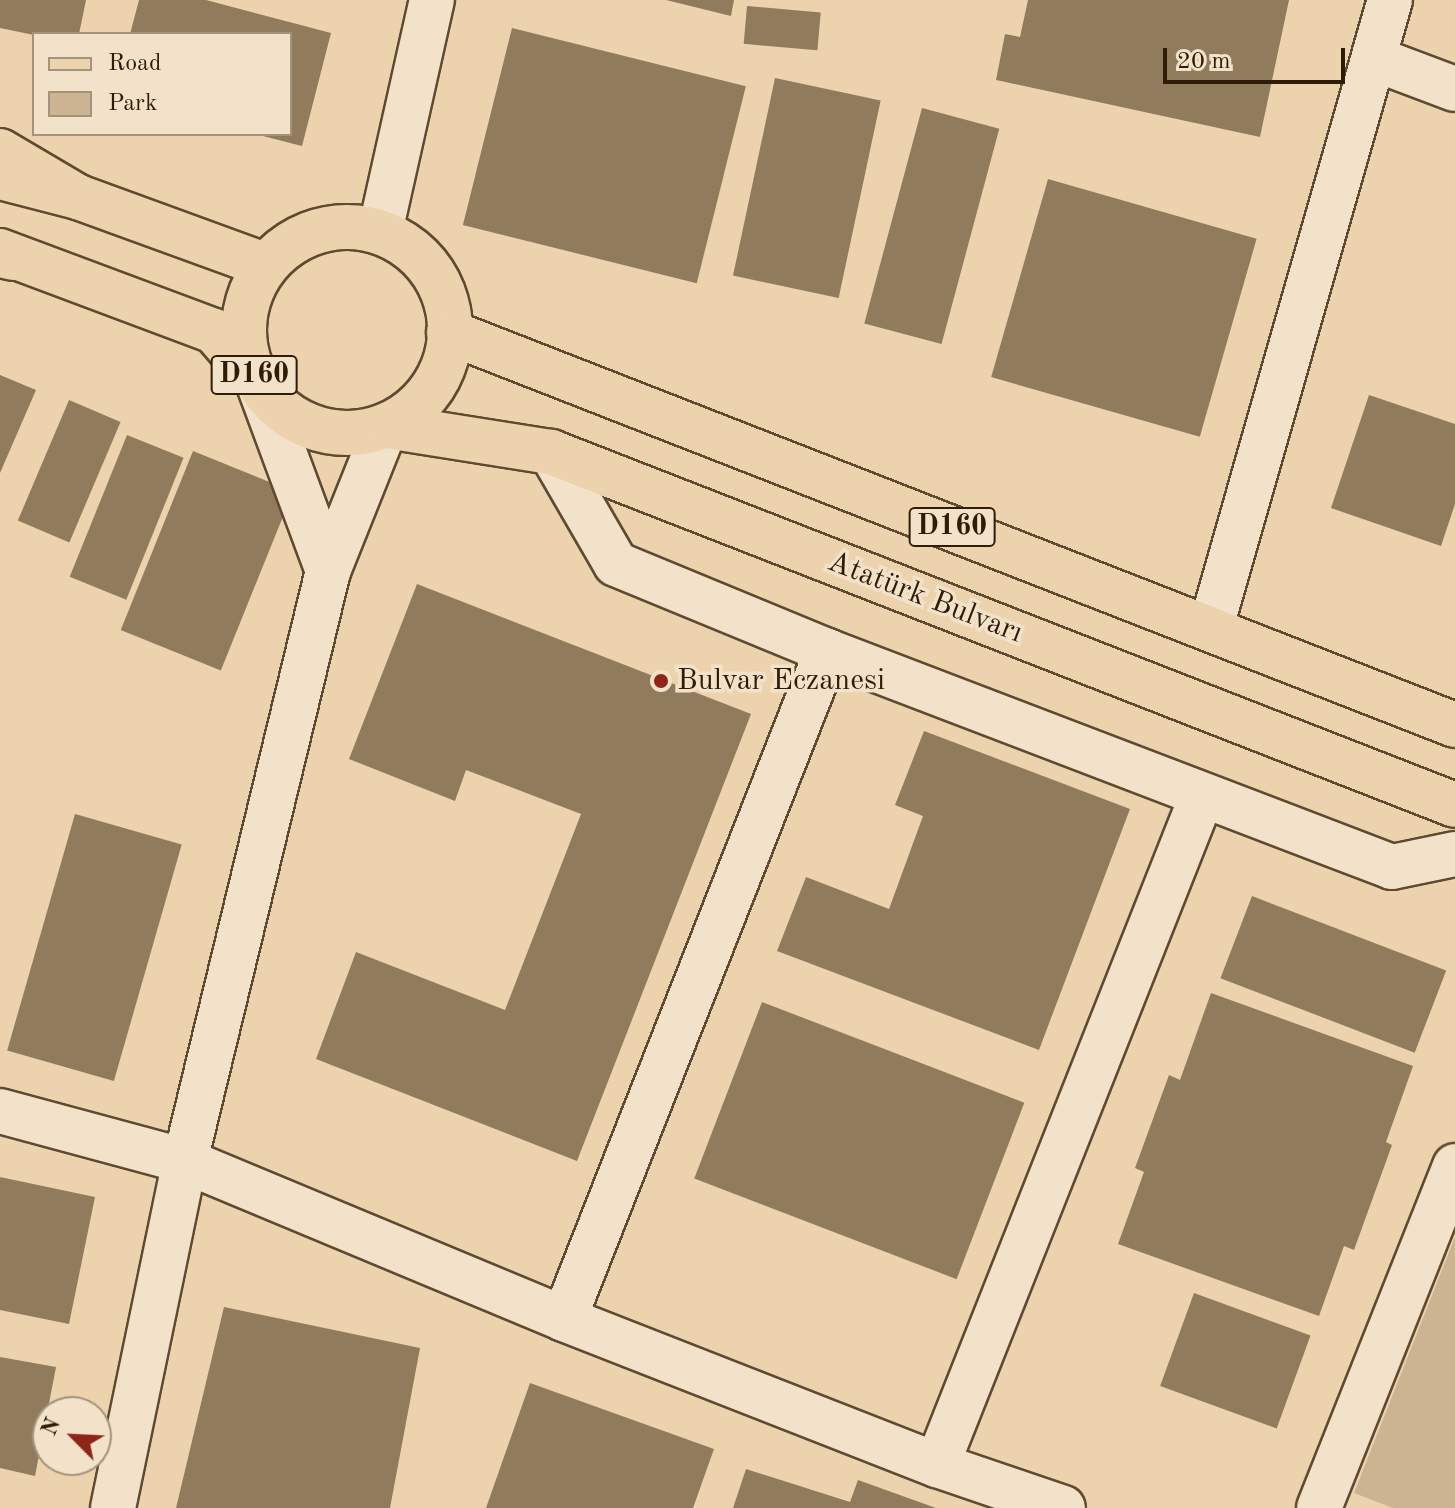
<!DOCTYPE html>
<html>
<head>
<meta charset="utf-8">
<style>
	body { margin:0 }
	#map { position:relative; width:1455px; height:1508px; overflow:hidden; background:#ecd2ad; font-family:"Old Standard TT",serif }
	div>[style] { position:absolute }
	.green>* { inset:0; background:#ccb391 }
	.building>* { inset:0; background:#917b5d; transform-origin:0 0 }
	.roads { filter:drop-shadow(2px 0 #5e4a30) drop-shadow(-2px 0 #5e4a30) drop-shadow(0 2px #5e4a30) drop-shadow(0 -2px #5e4a30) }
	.minor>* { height:44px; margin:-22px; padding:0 22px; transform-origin:22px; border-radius:22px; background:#f3e2ca }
	.major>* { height:44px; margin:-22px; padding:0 22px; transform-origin:22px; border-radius:22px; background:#ecd2ad }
	.major>.ring { margin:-22px; padding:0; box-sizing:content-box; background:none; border:44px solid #ecd2ad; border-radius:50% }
	.highway>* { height:44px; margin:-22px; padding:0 22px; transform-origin:22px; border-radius:22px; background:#ecd2ad }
	.dots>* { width:22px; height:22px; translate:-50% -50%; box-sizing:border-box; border:4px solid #f3e2ca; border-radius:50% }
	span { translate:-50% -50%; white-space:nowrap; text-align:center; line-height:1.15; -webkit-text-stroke:7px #f3e2ca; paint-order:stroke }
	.shield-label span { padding:2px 6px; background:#f3e2ca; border:2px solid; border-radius:6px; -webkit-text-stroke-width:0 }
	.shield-label { font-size:28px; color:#2e1c07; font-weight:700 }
	.street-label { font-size:30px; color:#2e1c07 }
	.poi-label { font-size:30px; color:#2e1c07 }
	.left { translate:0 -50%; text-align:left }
	.legend { position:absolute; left:32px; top:32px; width:260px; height:104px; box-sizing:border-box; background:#f3e2ca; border:2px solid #a4937c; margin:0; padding:10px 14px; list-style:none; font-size:24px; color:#2e1c07 }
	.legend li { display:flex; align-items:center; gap:16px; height:40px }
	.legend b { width:40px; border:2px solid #a4937c }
	.north { position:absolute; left:32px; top:1396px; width:80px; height:80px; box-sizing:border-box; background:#f3e2ca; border:2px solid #a4937c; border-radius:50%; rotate:294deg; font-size:22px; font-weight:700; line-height:32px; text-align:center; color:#2e1c07 }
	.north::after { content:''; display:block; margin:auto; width:28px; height:36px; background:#8f2418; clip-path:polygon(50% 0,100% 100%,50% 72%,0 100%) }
	.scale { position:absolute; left:1163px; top:48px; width:182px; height:36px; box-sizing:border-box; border:4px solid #2e1c07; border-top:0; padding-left:10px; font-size:24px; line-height:28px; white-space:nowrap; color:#2e1c07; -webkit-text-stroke:6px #f3e2ca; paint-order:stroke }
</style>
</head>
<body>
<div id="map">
	<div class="green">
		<div style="clip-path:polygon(1455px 1237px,1455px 1508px,1393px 1508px,1354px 1493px)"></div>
	</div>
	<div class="building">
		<div style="clip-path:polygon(0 0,86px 0,79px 34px,34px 35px,0 28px)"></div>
		<div style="clip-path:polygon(139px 0,206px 0,331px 33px,302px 146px,259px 135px,290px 134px,290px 34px,130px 34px)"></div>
		<div style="clip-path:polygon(666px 0,734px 0,731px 16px)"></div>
		<div style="clip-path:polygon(1028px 0,1289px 0,1260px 137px,996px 80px,1005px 34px,1020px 37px)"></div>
		<div style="left:747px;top:6px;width:74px;height:38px;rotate:5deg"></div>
		<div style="left:512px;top:28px;width:241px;height:203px;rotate:14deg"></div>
		<div style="left:775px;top:78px;width:108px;height:202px;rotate:12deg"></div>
		<div style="left:922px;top:108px;width:80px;height:223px;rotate:15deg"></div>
		<div style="left:1048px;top:179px;width:217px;height:206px;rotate:16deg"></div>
		<div style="clip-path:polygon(0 375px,36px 390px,0 473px)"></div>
		<div style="clip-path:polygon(1369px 395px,1455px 424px,1455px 504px,1441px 546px,1331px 508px)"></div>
		<div style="left:69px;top:400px;width:56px;height:131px;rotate:23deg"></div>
		<div style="left:127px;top:435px;width:61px;height:153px;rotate:22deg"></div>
		<div style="left:193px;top:451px;width:108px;height:193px;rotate:22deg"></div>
		<div style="clip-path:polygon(417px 584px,751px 714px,577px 1161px,316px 1059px,356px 952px,505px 1010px,581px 814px,466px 770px,455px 801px,349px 759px)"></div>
		<div style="clip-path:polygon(924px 731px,1130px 809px,1039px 1050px,777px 951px,806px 877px,889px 909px,923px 816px,895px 805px)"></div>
		<div style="left:75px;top:814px;width:111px;height:246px;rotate:16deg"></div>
		<div style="left:1252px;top:896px;width:208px;height:88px;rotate:21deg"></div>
		<div style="clip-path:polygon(1211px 993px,1413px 1066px,1386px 1142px,1392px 1145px,1354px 1250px,1344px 1246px,1319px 1316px,1118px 1244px,1144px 1172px,1135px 1168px,1169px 1075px,1180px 1080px)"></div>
		<div style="left:762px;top:1002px;width:281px;height:189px;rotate:21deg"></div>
		<div style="clip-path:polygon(0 1177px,95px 1197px,69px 1324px,0 1310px)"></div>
		<div style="left:1194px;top:1293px;width:124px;height:99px;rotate:20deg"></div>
		<div style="clip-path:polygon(224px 1307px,420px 1348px,390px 1508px,176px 1508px)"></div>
		<div style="clip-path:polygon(0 1357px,56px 1367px,35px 1476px,0 1468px)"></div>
		<div style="clip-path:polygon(530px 1383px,714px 1449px,693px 1508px,486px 1508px)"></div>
		<div style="clip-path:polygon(746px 1469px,850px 1502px,858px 1480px,936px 1508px,733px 1508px)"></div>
	</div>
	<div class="roads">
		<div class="minor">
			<div style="left:1375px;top:59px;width:85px;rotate:20.6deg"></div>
			<div style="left:380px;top:232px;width:238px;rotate:-77.4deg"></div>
			<div style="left:258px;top:382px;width:202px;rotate:69.7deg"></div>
			<div style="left:328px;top:571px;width:156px;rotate:-68.2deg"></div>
			<div style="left:551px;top:452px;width:129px;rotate:59.9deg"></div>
			<div style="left:616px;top:564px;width:228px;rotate:22.4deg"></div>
			<div style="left:827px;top:651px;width:605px;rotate:20.92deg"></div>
			<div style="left:1392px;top:867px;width:64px;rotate:-11.7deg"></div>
			<div style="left:1211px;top:627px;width:652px;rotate:-74.07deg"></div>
			<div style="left:0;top:1111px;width:192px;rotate:15.1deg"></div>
			<div style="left:185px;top:1161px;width:411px;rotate:22.6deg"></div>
			<div style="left:564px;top:1319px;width:401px;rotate:21.4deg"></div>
			<div style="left:937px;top:1465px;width:133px;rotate:18.8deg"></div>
			<div style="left:564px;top:1319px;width:718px;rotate:-68.51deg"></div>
			<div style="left:937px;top:1465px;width:720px;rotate:-68.39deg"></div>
			<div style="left:113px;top:1508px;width:354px;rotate:-78.3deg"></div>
			<div style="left:185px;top:1161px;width:607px;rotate:-76.38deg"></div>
			<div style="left:1319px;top:1508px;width:368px;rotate:-68.3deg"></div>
		</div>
		<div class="major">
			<div style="left:0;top:177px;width:81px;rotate:14.4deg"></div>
			<div style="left:78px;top:197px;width:199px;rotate:20deg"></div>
			<div class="ring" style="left:244px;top:227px;width:162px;height:162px"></div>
			<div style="left:0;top:251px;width:228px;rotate:20.5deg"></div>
			<div style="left:214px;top:331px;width:57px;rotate:49.3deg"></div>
			<div style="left:449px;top:332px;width:1080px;rotate:21.34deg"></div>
			<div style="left:386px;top:426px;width:167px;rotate:9deg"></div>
			<div style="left:551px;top:452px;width:970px;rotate:21.33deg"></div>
		</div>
		<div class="highway">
			<div style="left:0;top:151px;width:91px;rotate:30.5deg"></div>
			<div style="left:0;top:255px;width:14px;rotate:12deg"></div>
		</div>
	</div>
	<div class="dots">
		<div style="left:661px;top:681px;background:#8f2418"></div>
	</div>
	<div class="shield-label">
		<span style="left:254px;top:375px">D160</span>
		<span style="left:952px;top:527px">D160</span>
	</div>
	<div class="street-label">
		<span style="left:925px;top:598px;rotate:21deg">Atatürk Bulvarı</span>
	</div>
	<div class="poi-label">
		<span class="left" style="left:677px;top:681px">Bulvar Eczanesi</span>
	</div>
	<ul class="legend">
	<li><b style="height:10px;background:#ecd2ad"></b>Road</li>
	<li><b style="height:22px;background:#ccb391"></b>Park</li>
	</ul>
	<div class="north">N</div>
	<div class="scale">20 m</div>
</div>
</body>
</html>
